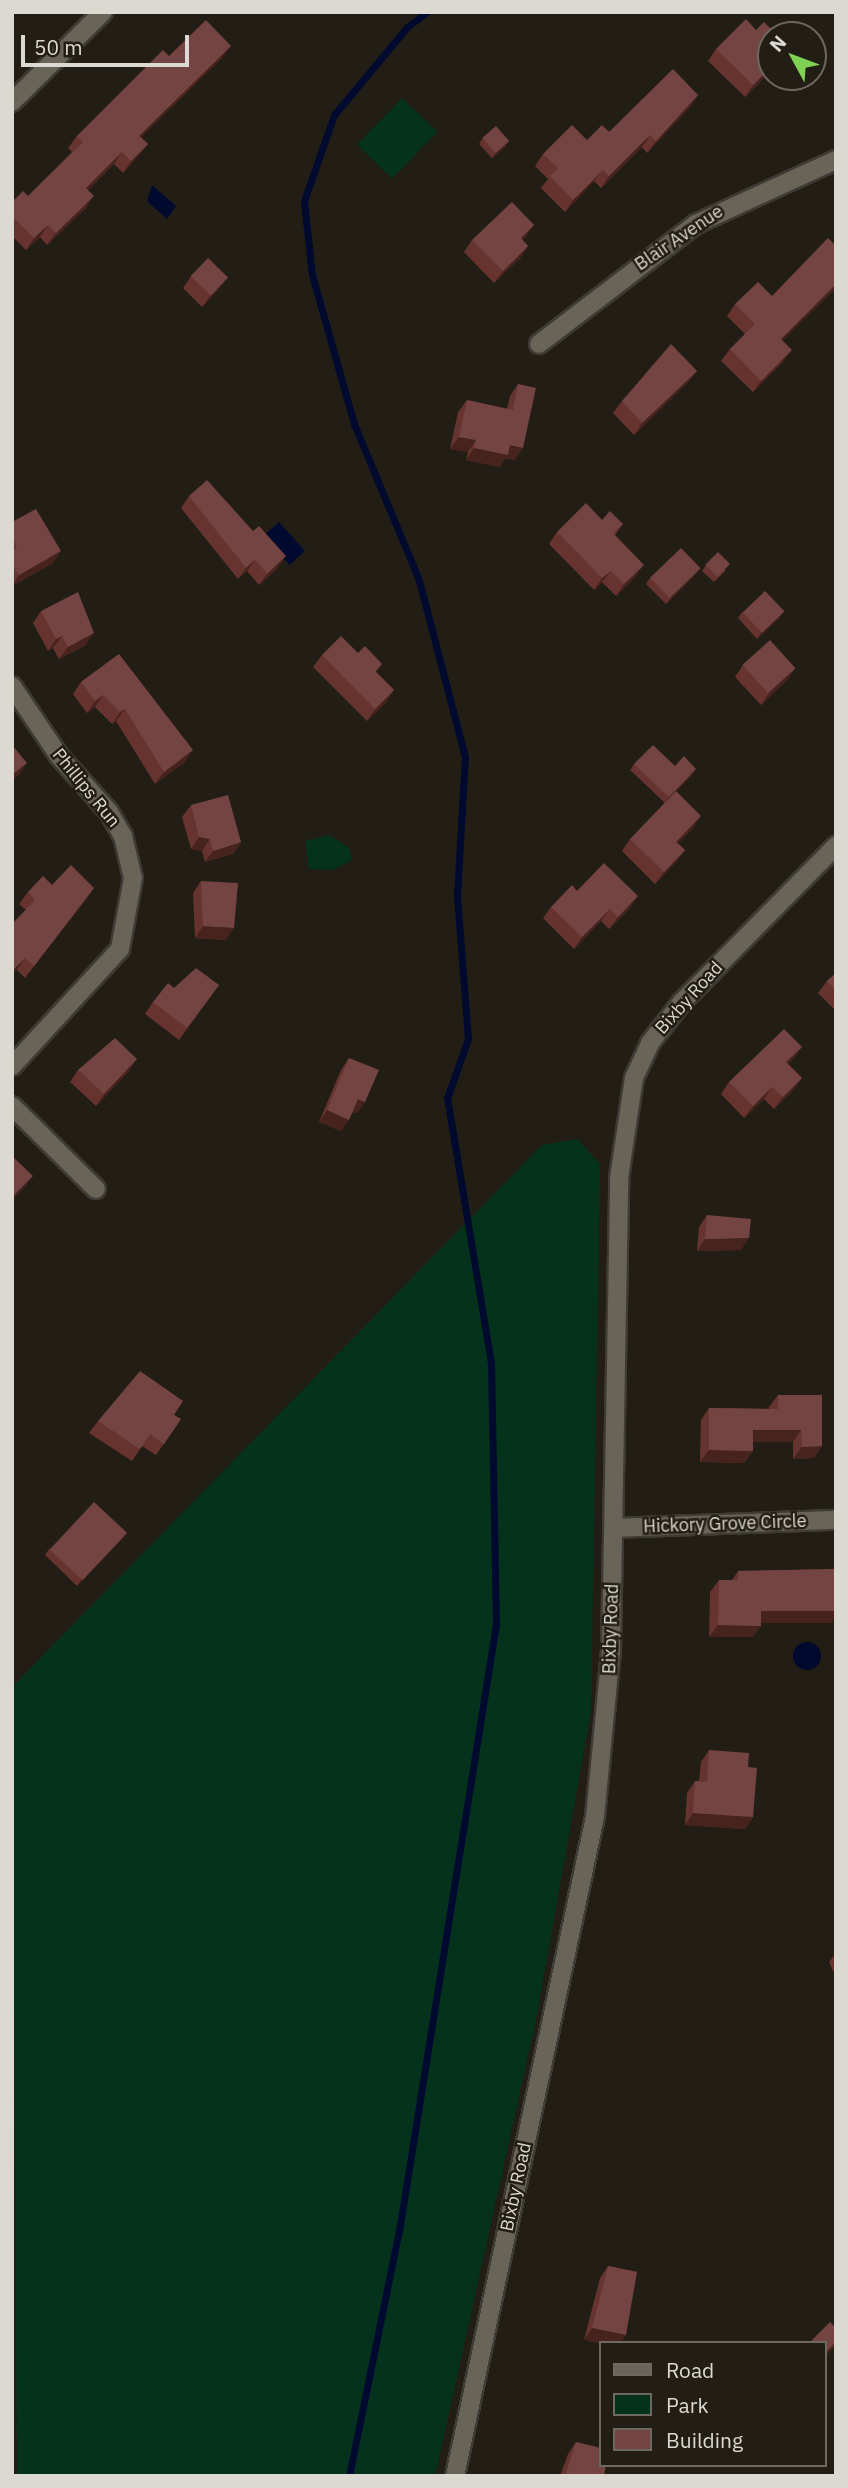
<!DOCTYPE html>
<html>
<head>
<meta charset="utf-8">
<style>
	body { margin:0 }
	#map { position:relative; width:848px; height:2488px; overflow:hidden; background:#231e15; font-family:"IBM Plex Sans",sans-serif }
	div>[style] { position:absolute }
	.green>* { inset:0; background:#05321c; transform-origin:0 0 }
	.water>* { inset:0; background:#000a2f; transform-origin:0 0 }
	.round { border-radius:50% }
	.stream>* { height:7px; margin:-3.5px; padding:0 3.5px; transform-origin:3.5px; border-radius:3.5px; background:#000a2f }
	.roads { filter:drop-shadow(2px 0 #3e3a34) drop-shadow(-2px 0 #3e3a34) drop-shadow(0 2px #3e3a34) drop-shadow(0 -2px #3e3a34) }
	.street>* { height:18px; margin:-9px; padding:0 9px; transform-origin:9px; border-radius:9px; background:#696458 }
	.secondary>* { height:18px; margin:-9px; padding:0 9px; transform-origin:9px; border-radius:9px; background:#696458 }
	.wall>* { inset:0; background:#66332f }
	.shaded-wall>* { inset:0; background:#46231d }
	.building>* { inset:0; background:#734441; transform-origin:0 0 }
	span { translate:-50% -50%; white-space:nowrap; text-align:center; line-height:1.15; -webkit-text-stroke:5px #231e15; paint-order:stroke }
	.street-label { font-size:18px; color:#dcd9d2 }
	.frame { position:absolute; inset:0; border:14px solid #dcd9d2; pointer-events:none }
	.legend { position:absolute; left:599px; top:2341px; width:228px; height:126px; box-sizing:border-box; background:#231e15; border:2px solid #6d6961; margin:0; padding:9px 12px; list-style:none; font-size:21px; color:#dcd9d2 }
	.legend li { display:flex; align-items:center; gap:14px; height:35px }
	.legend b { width:35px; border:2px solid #6d6961 }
	.north { position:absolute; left:757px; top:21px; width:70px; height:70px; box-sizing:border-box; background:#231e15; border:2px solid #6d6961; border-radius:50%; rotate:311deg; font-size:19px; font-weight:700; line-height:28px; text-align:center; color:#dcd9d2 }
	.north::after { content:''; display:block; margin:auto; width:24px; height:32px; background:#7ed153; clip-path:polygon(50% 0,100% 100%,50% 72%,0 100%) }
	.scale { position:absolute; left:21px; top:35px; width:168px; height:32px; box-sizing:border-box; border:4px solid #dcd9d2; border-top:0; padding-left:9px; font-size:21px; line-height:24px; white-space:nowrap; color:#dcd9d2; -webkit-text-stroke:5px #231e15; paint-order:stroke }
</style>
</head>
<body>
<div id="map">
	<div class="green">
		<div style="left:402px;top:98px;width:49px;height:65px;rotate:44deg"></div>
		<div style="clip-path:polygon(329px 835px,349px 848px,352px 860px,333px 870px,309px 869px,305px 841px)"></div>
		<div style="clip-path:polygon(577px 1139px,600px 1164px,591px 1711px,536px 2020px,435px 2476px,17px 2476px,12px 1687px,542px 1145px)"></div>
	</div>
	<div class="water">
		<div style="clip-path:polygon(152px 185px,176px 206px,167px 219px,147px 201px)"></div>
		<div style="left:279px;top:522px;width:39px;height:21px;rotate:48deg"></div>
		<div class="round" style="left:793px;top:1642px;width:28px;height:28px"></div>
	</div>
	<div class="stream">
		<div style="left:349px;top:2476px;width:256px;rotate:-78.5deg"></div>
		<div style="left:400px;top:2225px;width:609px;rotate:-80.92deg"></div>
		<div style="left:496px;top:1624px;width:261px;rotate:-91.1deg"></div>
		<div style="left:491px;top:1363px;width:269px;rotate:-99.4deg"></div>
		<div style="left:447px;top:1098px;width:63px;rotate:-70.4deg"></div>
		<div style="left:468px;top:1039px;width:144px;rotate:-94.4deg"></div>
		<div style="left:457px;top:895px;width:138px;rotate:-86.7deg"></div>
		<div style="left:465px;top:757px;width:183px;rotate:-104.6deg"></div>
		<div style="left:419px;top:580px;width:169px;rotate:-112.6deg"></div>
		<div style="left:354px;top:424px;width:155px;rotate:-105.7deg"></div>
		<div style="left:312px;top:275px;width:74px;rotate:-96.2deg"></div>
		<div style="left:304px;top:201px;width:91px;rotate:-70.8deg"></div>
		<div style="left:334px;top:115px;width:114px;rotate:-50.3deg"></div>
		<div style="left:407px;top:27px;width:25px;rotate:-37deg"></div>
	</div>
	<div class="roads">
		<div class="street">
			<div style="left:12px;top:102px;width:128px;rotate:-44.7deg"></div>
			<div style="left:539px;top:344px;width:198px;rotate:-37.4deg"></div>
			<div style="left:696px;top:224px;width:154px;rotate:-24.6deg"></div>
			<div style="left:12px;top:686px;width:84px;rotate:56.1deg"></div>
			<div style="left:59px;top:756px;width:75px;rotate:48.2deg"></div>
			<div style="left:109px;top:812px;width:28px;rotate:60deg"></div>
			<div style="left:123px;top:836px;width:43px;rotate:76.6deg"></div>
			<div style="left:133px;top:878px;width:72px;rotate:100.4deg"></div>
			<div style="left:120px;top:949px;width:159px;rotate:132.7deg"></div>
			<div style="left:12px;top:1106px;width:118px;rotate:44.7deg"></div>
			<div style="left:615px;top:1528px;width:221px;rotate:-2.1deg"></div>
		</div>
		<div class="secondary">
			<div style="left:455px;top:2476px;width:674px;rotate:-78.01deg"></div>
			<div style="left:595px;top:1817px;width:167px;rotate:-84.5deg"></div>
			<div style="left:611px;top:1651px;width:473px;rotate:-89deg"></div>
			<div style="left:619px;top:1178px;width:101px;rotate:-81.5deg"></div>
			<div style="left:634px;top:1078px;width:38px;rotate:-65deg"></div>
			<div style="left:650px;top:1043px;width:51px;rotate:-52.2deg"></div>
			<div style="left:681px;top:1003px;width:221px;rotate:-45.4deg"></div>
		</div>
	</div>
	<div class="wall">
		<div style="clip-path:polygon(756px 30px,771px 71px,745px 97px,708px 61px,716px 49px)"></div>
		<div style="clip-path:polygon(169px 56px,222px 58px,141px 137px,148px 144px,139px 155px,123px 173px,114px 164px,88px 190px,86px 208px,47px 245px,40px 237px,26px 250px,12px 236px,12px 202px,28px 196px,72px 152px,68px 148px,77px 136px)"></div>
		<div style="clip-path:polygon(698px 95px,690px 107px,647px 153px,642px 147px,601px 188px,594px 181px,565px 212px,541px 188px,548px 179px,535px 166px,543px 154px,587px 140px)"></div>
		<div style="clip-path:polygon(483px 138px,509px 141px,505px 147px,492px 158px,479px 144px)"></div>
		<div style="clip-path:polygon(526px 237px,522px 240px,528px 246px,520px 258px,494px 283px,464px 252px,472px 240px)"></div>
		<div style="clip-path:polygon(836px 246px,836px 288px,782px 340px,783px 362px,753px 392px,721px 361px,730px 349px,745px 334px,727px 316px,735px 304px,772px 296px)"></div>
		<div style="clip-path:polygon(191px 276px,219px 289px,202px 307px,183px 288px)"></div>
		<div style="clip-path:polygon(697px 371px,688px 382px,634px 435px,613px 413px,622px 401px)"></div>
		<div style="clip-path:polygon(518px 384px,515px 460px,505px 458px,500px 467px,466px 460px,468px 452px,450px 449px,458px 412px,467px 400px,507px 409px,510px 396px)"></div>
		<div style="clip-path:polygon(189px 496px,278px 568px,259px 585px,247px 571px,238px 579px,181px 508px)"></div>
		<div style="clip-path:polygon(602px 520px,623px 524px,615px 535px,636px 576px,616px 596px,602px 582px,594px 590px,549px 544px,557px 532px)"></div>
		<div style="clip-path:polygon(12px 522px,53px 563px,12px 586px)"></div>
		<div style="clip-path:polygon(706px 565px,726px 570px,714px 582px,702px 571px)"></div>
		<div style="clip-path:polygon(696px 574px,666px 604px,646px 584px,650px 578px)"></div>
		<div style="clip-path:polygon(41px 611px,86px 645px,59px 659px,53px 648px,48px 651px,33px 623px)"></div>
		<div style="clip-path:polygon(742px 612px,780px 617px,757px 639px,738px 618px)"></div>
		<div style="clip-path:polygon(358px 653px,382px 664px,376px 672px,394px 690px,386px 702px,367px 721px,313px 667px,322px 655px)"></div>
		<div style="clip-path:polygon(119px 654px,185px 762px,155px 784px,116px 721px,112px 724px,95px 707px,87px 713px,73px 694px,81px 682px)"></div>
		<div style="clip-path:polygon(743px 665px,795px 668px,787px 680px,761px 705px,735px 677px)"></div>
		<div style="clip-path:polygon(634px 764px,692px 775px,665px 803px,630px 770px)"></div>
		<div style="clip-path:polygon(191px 805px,241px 842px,233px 854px,205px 862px,202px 851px,191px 849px,182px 817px)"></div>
		<div style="clip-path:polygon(693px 828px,678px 843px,685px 850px,676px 862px,655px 884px,622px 851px,630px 839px)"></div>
		<div style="clip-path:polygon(201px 881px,226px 940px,195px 938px,193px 893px)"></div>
		<div style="clip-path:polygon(52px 885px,94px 888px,25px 978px,17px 970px,26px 910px,19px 904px,28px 892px)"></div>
		<div style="clip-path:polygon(577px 891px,630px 908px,609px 929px,601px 921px,574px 949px,543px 918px,551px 907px)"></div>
		<div style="clip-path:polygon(836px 973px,836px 1011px,818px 993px,827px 981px)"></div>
		<div style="clip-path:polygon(219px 985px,179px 1040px,145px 1014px,153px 1002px,174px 988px)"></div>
		<div style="clip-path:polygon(802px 1047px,788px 1064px,802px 1078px,793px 1090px,774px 1109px,764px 1099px,744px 1118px,721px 1094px,729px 1082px)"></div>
		<div style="clip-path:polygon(349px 1058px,365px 1102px,357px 1113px,353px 1112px,341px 1131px,319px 1122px,341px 1070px)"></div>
		<div style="clip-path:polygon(78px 1070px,129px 1071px,96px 1106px,70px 1082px)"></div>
		<div style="clip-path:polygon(707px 1215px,741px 1250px,697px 1251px,699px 1227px)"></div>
		<div style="clip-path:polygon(778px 1395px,822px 1446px,814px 1458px,793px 1459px,793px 1442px,753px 1442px,753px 1451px,744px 1463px,700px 1462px,701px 1420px,709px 1408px,769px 1409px,769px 1407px)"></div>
		<div style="clip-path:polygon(174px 1415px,181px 1419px,156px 1455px,142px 1446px,132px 1461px,89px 1433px,98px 1421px)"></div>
		<div style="clip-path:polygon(127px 1533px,122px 1539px,77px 1586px,45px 1555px,49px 1549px)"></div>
		<div style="clip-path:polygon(836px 1569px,836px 1616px,831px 1623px,761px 1623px,761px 1626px,752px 1637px,709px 1637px,710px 1592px,719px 1580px,732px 1580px,738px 1571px)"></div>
		<div style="clip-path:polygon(709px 1750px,748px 1767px,753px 1817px,745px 1829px,685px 1825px,687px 1793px,695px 1781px,699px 1781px,701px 1762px)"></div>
		<div style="clip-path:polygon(836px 1953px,836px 1977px,829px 1962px)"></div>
		<div style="clip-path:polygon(608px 2266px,637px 2272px,584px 2340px,600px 2278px)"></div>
		<div style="clip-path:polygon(576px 2442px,604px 2476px,560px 2476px,568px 2454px)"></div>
	</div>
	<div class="shaded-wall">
		<div style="clip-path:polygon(231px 46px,222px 58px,131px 147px,139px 136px)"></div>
		<div style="clip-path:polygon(771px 67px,771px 71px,745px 97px,753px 85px)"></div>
		<div style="clip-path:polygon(698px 95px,690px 107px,647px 153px,656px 141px)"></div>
		<div style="clip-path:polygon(650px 135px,642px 147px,601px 188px,609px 176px)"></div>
		<div style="clip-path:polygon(509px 141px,505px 147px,492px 158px,496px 152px)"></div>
		<div style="clip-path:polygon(148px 144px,139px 155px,123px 173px,131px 161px)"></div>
		<div style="clip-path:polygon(122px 152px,114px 164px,78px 200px,86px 188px)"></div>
		<div style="clip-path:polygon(603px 170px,594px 181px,565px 212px,573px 200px)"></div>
		<div style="clip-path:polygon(94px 196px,86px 208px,47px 245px,56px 233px)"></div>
		<div style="clip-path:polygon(48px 225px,40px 237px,26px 250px,34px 238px)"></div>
		<div style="clip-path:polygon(534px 225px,526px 237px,512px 250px,521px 238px)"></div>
		<div style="clip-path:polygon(528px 246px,520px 258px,494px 283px,503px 271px)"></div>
		<div style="clip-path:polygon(228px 277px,219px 289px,202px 307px,211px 295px)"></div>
		<div style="clip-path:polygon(836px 284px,836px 288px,772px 351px,781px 339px)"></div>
		<div style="clip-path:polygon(792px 350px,783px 362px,753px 392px,761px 381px)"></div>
		<div style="clip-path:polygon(697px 371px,688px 382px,634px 435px,642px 423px)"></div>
		<div style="clip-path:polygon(459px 437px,476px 440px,468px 452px,450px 449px)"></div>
		<div style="clip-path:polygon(510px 445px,523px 448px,515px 460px,505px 458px,500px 467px,466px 460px,474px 448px)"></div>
		<div style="clip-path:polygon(61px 551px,53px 563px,12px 586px,19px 575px)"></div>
		<div style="clip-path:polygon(286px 556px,278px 568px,259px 585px,267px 574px)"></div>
		<div style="clip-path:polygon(255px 559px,247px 571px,238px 579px,246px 568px)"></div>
		<div style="clip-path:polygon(644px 565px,636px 576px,616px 596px,624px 584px)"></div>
		<div style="clip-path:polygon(700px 568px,696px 574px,666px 604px,670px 598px)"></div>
		<div style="clip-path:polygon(611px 571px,602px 582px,594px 590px,602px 578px)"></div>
		<div style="clip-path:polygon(784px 611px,780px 617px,757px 639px,761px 633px)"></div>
		<div style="clip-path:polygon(94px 633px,86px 645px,59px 659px,68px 647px)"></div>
		<div style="clip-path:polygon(62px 636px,53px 648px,48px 651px,56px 639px)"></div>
		<div style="clip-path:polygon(795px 668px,787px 680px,761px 705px,769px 693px)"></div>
		<div style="clip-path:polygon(394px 690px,386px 702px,367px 721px,375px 709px)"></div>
		<div style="clip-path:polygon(103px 695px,95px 707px,87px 713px,95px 701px)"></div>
		<div style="clip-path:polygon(125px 709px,116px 721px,112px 724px,120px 712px)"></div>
		<div style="clip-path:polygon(193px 750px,185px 762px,155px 784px,164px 772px)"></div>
		<div style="clip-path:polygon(27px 763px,19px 775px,12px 780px,12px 775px)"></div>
		<div style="clip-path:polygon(696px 769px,692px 775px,665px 803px,669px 797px)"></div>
		<div style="clip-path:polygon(701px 816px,693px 828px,668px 854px,676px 842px)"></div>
		<div style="clip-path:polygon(199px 837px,210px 839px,202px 851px,191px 849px)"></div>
		<div style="clip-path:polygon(241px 842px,233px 854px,205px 862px,213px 851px)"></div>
		<div style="clip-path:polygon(685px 850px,676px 862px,655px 884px,664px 872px)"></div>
		<div style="clip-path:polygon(94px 888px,86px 900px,25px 978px,34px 966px)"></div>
		<div style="clip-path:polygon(638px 896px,630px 908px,609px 929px,618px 917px)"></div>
		<div style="clip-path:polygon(610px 909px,601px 921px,574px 949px,582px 937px)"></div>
		<div style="clip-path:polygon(203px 926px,234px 928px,226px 940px,195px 938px)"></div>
		<div style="clip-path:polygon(25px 958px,17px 970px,12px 974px,12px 971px)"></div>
		<div style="clip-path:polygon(802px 1047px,793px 1059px,778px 1074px,786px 1062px)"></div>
		<div style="clip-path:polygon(137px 1059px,129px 1071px,96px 1106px,104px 1094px)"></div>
		<div style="clip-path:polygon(802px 1078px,793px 1090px,774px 1109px,783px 1097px)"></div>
		<div style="clip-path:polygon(772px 1087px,764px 1099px,744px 1118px,753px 1106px)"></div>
		<div style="clip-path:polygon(358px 1099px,365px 1102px,357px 1113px,350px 1111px)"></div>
		<div style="clip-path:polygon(327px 1110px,349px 1120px,341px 1131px,319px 1122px)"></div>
		<div style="clip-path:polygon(33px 1176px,24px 1188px,12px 1200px,12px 1197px)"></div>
		<div style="clip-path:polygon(749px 1238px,741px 1250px,697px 1251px,705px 1239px)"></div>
		<div style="clip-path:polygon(753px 1430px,801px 1430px,793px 1442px,744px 1442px)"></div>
		<div style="clip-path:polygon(822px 1446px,814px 1458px,793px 1459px,802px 1447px)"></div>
		<div style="clip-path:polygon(709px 1450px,753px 1451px,744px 1463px,700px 1462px)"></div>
		<div style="clip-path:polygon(127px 1533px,122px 1539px,77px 1586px,81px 1580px)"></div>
		<div style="clip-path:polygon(761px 1611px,836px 1611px,836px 1616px,831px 1623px,753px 1623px)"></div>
		<div style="clip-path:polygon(718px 1625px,761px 1626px,752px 1637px,709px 1637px)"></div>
		<div style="clip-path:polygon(693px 1813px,753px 1817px,745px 1829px,685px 1825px)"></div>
		<div style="clip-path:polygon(592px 2328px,626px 2335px,621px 2343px,601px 2344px,584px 2340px)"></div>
		<div style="clip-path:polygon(836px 2342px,835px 2347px,825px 2356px,825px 2353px)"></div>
	</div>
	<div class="building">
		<div style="clip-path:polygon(746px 19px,756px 30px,764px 22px,777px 35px,771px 35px,771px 67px,753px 85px,716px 49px)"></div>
		<div style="clip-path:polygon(206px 20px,231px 46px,139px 136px,148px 144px,131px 161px,122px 152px,86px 188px,94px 196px,56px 233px,48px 225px,34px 238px,12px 216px,12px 202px,23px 191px,28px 196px,83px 142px,77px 136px,163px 50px,169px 56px)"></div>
		<div style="clip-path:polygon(673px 69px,698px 95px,656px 141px,650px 135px,609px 176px,603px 170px,573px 200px,550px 176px,558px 168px,543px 154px,572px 125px,587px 140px,602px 125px,609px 132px)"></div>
		<div style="left:496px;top:126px;width:20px;height:18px;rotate:49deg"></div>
		<div style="clip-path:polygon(512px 202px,534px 225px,521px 238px,528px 246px,503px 271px,472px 240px)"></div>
		<div style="clip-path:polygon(828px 238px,836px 246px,836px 284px,781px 339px,792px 350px,761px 381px,730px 349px,755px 324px,735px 304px,758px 282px,772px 296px)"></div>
		<div style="left:208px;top:258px;width:28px;height:25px;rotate:44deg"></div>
		<div style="clip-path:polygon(671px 344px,697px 371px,642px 423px,622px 401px)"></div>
		<div style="clip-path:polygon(518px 384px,536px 388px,523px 448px,510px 445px,508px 455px,474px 448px,476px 440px,459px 437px,467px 400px,513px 410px)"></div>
		<div style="clip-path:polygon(207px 480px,253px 531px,259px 526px,286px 556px,267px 574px,255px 559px,246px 568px,189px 496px)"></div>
		<div style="clip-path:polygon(586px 503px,602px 520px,610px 511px,623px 524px,613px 533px,644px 565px,624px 584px,611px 571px,602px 578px,557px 532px)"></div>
		<div style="clip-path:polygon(36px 509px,61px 551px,19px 575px,12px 564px,12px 551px,17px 548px,12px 536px,12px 522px)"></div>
		<div style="left:681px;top:548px;width:28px;height:43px;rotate:46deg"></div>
		<div style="left:718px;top:552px;width:17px;height:18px;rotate:45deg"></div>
		<div style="left:765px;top:591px;width:28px;height:31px;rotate:46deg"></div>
		<div style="clip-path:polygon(78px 592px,94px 633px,68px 647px,62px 636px,56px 639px,41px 611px)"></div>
		<div style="clip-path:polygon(341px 636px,358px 653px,365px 646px,382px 664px,375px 671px,394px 690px,375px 709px,322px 655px)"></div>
		<div style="left:770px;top:640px;width:38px;height:37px;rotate:48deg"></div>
		<div style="clip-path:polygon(119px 654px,193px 750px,164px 772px,125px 709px,120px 712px,103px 695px,95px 701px,81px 682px)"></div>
		<div style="clip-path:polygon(12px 745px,27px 763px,12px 775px)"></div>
		<div style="clip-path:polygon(653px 745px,675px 766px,684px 756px,696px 769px,669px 797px,634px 764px)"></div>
		<div style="clip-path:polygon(676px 791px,701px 816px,676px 842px,685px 850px,664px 872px,630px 839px)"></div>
		<div style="clip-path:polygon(228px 795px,241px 842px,213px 851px,210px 839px,199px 837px,191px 805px)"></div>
		<div style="clip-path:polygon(604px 863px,638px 896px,618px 917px,610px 909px,582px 937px,551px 907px,572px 885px,577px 891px)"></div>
		<div style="clip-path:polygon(71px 865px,94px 888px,34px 966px,25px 958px,12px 971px,12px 924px,35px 900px,28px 892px,43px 876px,52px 885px)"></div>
		<div style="clip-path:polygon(201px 881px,238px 883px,234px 928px,203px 926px)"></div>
		<div style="clip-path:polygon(196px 968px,219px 985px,187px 1028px,153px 1002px,168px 983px,174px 988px)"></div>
		<div style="clip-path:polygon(836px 973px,836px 991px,827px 981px)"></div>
		<div style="clip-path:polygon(784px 1029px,802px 1047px,786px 1062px,802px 1078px,783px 1097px,772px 1087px,753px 1106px,729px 1082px)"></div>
		<div style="clip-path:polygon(115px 1038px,137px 1059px,104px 1094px,78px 1070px)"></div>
		<div style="clip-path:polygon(349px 1058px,379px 1070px,365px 1102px,358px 1099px,349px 1120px,327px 1110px)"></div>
		<div style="clip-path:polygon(12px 1156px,33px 1176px,12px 1197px)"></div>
		<div style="clip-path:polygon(707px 1215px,751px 1219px,749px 1238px,705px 1239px)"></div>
		<div style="clip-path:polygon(140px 1371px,183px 1401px,174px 1415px,181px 1419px,164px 1444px,150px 1434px,140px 1449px,98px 1421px)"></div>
		<div style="clip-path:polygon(778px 1395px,822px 1395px,822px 1446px,802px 1447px,801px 1430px,753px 1430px,753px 1451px,709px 1450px,709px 1408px,778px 1409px)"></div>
		<div style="left:94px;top:1502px;width:45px;height:65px;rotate:43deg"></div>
		<div style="clip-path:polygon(836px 1569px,836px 1611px,761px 1611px,761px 1626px,718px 1625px,719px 1580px,738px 1580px,738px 1571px)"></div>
		<div style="clip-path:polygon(709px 1750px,749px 1753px,748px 1767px,757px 1768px,753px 1817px,693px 1813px,695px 1781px,707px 1782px)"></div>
		<div style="clip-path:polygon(608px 2266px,637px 2272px,626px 2335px,592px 2328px)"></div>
		<div style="clip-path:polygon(830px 2322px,836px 2328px,836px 2342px,825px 2353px,825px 2343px,809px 2343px)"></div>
		<div style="clip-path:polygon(576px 2442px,601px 2448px,601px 2465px,606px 2465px,604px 2476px,565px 2476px)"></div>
	</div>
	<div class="street-label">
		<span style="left:679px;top:238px;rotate:-34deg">Blair Avenue</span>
		<span style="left:86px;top:788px;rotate:51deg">Phillips Run</span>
		<span style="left:689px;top:998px;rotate:-48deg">Bixby Road</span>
		<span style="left:725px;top:1524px;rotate:-2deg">Hickory Grove Circle</span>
		<span style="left:611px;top:1629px;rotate:-88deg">Bixby Road</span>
		<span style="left:516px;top:2187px;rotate:-78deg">Bixby Road</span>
	</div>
	<div class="frame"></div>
	<ul class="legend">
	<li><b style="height:9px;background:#696458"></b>Road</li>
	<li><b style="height:19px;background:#05321c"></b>Park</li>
	<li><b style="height:19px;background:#734441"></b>Building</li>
	</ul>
	<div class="north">N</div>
	<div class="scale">50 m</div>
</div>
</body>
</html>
